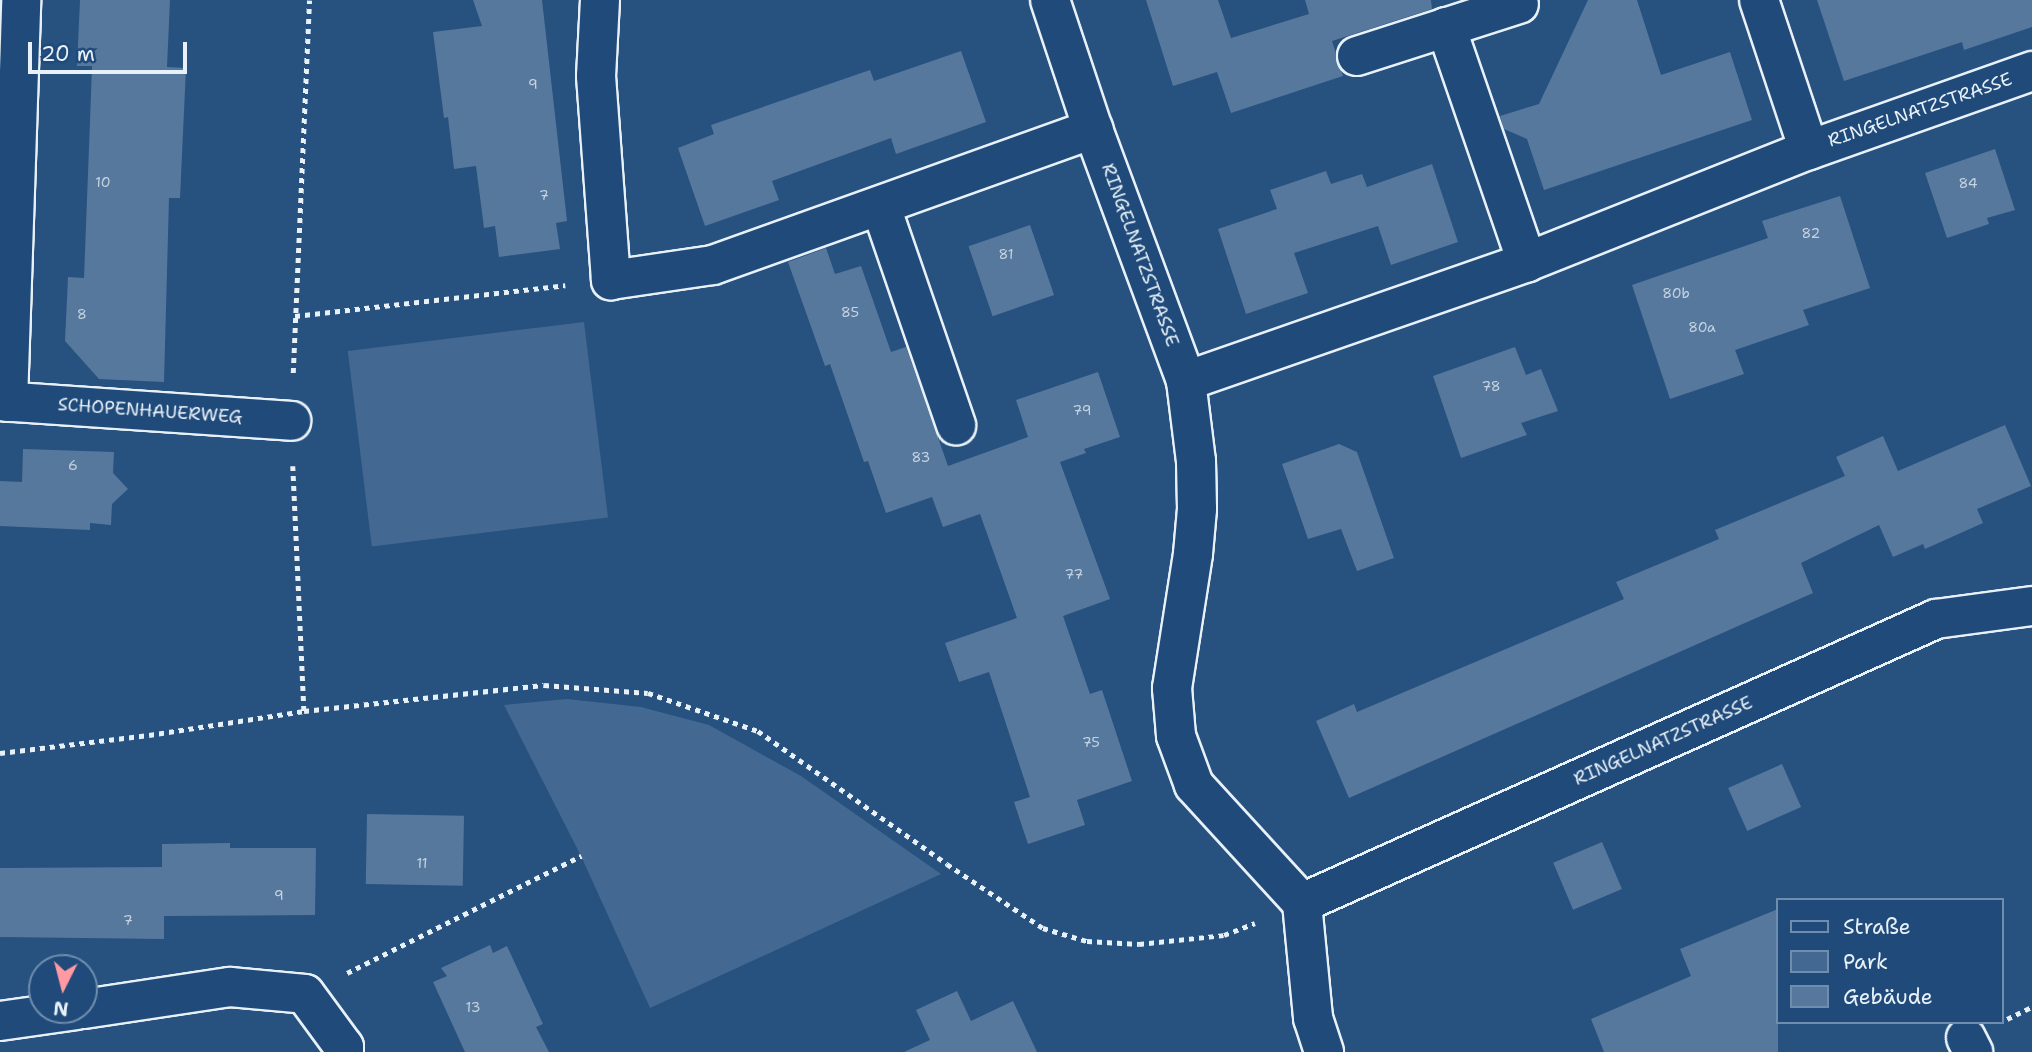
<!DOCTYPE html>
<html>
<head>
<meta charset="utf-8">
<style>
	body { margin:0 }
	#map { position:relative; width:2032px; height:1052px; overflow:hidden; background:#27517f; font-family:"Shantell Sans",sans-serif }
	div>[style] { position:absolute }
	.green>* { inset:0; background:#436891; transform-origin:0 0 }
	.building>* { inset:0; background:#57789d; transform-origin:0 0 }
	.path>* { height:4.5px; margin-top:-2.25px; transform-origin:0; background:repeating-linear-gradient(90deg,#e8f1f8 0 5px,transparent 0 10px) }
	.roads { filter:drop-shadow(2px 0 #e8f1f8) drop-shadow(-2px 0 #e8f1f8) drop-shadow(0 2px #e8f1f8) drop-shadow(0 -2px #e8f1f8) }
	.minor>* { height:38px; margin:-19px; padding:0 19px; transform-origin:19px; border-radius:19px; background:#1f4a7a }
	span { translate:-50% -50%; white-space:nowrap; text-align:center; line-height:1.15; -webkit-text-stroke:7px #1f4a7a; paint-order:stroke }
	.number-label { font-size:14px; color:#c4d3e1 }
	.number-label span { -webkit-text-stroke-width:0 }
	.street-label { font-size:18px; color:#e8f1f8 }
	.legend { position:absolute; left:1776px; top:898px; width:228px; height:126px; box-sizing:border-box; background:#1f4a7a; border:2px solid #6f8dac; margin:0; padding:9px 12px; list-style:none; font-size:21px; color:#e8f1f8 }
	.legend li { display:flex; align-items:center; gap:14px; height:35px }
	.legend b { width:35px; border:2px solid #6f8dac }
	.north { position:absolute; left:28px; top:954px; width:70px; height:70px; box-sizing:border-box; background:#1f4a7a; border:2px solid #6f8dac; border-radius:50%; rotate:186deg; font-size:19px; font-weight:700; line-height:28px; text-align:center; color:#e8f1f8 }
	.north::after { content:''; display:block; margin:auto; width:24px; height:32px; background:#ff9aa2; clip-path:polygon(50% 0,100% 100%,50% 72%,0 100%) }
	.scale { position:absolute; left:28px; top:42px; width:159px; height:32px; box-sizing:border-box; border:4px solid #e8f1f8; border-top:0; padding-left:9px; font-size:21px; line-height:24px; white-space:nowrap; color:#e8f1f8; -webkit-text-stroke:5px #1f4a7a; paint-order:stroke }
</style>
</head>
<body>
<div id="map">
	<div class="green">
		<div style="left:584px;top:322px;width:197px;height:238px;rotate:83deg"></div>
		<div style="clip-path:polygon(567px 699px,641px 707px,709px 725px,801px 776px,941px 874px,650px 1008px,581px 856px,504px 705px)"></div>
	</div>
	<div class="building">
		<div style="clip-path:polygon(80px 0,170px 0,167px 67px,186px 68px,180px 198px,169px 198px,164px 382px,99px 379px,65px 341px,68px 277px,84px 278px,90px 121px,92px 66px,77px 66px)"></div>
		<div style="clip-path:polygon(473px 0,542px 0,567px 221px,556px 223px,560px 249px,499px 257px,495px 226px,484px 228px,476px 166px,454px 169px,448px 117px,444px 118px,433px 32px,482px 26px)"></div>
		<div style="clip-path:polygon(1146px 0,1218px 0,1231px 38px,1309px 14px,1305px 0,1431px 0,1432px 9px,1332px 41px,1343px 76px,1231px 113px,1217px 72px,1173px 86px)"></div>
		<div style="clip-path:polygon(1588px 0,1637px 0,1661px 75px,1730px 52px,1752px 120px,1544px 190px,1527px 139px,1504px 129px,1500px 116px,1539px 104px)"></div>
		<div style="clip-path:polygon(1817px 0,2032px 0,2032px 27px,1964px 50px,1962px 42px,1844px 81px)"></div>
		<div style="clip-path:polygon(961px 51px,986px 122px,896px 154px,891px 138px,772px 181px,779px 200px,705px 226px,678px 148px,714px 134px,711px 125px,870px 70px,874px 81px)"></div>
		<div style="clip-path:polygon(1995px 149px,2015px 210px,1987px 218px,1989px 224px,1947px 238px,1925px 173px)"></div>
		<div style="clip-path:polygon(1432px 164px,1458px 242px,1391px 265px,1378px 226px,1294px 253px,1308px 293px,1246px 314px,1218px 229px,1277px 209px,1270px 190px,1326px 171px,1331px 184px,1362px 174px,1367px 187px)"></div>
		<div style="clip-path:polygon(1840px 196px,1870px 288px,1803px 310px,1809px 325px,1735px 350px,1744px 374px,1670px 399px,1632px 285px,1768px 238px,1762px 221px)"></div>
		<div style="left:1030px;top:225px;width:74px;height:65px;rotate:71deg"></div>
		<div style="clip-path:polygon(826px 248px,835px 274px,861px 266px,891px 352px,906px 347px,948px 466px,1028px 437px,1016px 400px,1098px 372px,1120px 437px,1084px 449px,1086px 453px,1060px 462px,1110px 599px,1063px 616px,1090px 694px,1102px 690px,1132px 781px,1077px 800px,1085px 825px,1028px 844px,1014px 802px,1030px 797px,989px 672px,959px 682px,945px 643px,1017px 618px,980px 514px,943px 527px,932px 497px,886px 513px,868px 461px,864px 462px,830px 364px,825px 366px,788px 262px)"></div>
		<div style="clip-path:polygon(1515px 347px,1526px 375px,1541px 369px,1558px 411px,1521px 423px,1527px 435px,1461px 458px,1433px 376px)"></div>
		<div style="clip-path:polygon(2005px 425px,2031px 486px,1977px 509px,1983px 523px,1925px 549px,1923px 544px,1893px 557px,1879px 525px,1801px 563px,1813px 593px,1349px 798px,1316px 721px,1354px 704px,1357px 712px,1624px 599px,1616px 582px,1719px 539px,1715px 530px,1845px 476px,1836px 457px,1883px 436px,1898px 471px)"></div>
		<div style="clip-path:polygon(1339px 444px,1357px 452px,1394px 558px,1357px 571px,1341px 529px,1308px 539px,1282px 464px)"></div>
		<div style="clip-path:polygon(23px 449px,114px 452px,113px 473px,128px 489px,112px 504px,111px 525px,90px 523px,90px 530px,0 526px,0 481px,22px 482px)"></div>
		<div style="left:1782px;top:764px;width:47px;height:59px;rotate:66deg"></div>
		<div style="left:367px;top:814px;width:97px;height:70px;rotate:1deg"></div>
		<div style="left:1602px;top:842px;width:51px;height:53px;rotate:67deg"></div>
		<div style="clip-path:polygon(230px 843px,230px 848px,316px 848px,315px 915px,164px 916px,164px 939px,0 937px,0 868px,162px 867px,162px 844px)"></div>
		<div style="clip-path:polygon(1778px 909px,1778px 1052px,1604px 1052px,1591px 1019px,1691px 976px,1680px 949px)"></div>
		<div style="clip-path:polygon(490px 945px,493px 953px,507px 946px,543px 1024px,536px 1027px,549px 1052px,465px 1052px,433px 982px,447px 976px,441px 968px)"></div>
		<div style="clip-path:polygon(957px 991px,971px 1021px,1013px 1001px,1037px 1052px,904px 1052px,930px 1040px,916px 1010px)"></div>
	</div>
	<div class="path">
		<div style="left:295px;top:316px;width:272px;rotate:-6.5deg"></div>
		<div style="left:293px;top:373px;width:373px;rotate:-87.5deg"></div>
		<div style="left:293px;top:466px;width:245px;rotate:87.4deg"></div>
		<div style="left:0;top:753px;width:150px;rotate:-6.9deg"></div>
		<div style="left:149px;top:735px;width:157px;rotate:-8.8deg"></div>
		<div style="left:304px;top:711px;width:241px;rotate:-6.2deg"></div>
		<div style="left:544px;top:685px;width:104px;rotate:4.4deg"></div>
		<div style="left:648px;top:693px;width:116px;rotate:19.1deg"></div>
		<div style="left:758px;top:731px;width:231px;rotate:35.1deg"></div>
		<div style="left:947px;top:864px;width:115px;rotate:33.7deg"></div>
		<div style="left:1043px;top:928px;width:46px;rotate:16.5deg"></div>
		<div style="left:1087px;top:941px;width:52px;rotate:3.3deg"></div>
		<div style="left:1139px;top:944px;width:85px;rotate:-6deg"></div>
		<div style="left:1224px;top:935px;width:33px;rotate:-21deg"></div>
		<div style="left:347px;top:973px;width:262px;rotate:-26.6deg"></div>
		<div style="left:2007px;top:1019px;width:28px;rotate:-26deg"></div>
	</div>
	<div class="roads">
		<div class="minor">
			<div style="left:600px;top:0;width:76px;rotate:93deg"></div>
			<div style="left:596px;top:76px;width:205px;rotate:85.8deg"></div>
			<div style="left:611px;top:280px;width:103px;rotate:-8.4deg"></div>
			<div style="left:713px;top:265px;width:404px;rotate:-19.7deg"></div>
			<div style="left:1050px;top:0;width:136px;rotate:71.6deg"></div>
			<div style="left:1093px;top:129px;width:269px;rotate:69.7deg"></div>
			<div style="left:1186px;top:381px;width:81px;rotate:82.9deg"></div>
			<div style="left:1196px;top:461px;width:48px;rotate:88.8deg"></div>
			<div style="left:1197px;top:509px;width:45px;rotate:95.1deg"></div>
			<div style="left:1193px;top:554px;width:136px;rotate:98.9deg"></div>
			<div style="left:1172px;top:688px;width:48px;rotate:85.2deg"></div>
			<div style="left:1176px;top:736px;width:52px;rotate:69.8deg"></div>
			<div style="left:1194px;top:785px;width:160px;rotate:47.5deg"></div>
			<div style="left:1302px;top:903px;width:116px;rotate:84.5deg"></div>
			<div style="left:1313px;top:1018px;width:36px;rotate:72deg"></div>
			<div style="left:1759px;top:0;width:158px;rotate:71.6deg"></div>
			<div style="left:1446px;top:27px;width:249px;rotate:71deg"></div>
			<div style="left:1357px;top:56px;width:170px;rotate:-17.8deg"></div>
			<div style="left:881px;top:207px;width:231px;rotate:71deg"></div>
			<div style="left:1186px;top:381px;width:361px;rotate:-19.2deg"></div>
			<div style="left:1527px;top:262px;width:303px;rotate:-21.7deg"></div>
			<div style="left:1809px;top:150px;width:237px;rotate:-19.5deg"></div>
			<div style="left:0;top:401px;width:292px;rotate:3.9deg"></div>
			<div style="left:8px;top:402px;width:402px;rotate:-88.1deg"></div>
			<div style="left:1302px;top:903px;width:695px;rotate:-24.13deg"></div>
			<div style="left:1936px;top:619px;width:97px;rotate:-7.7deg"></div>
			<div style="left:84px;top:1009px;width:148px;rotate:-8.6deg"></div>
			<div style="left:230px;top:987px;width:75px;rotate:5.3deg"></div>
			<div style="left:305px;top:994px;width:66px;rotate:53.7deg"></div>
			<div style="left:344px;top:1047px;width:5px;rotate:90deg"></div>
			<div style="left:0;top:1021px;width:78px;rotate:-8.1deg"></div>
			<div style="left:1966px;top:1038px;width:16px;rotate:63deg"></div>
		</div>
	</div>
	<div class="number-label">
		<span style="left:533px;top:84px">9</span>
		<span style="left:103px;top:182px">10</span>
		<span style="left:1968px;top:183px">84</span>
		<span style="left:544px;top:195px">7</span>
		<span style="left:1811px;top:233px">82</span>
		<span style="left:1006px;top:254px">81</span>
		<span style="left:1676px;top:293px">80b</span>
		<span style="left:850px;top:312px">85</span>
		<span style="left:82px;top:314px">8</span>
		<span style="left:1702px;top:327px">80a</span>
		<span style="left:1491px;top:386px">78</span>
		<span style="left:1082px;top:410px">79</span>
		<span style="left:921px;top:457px">83</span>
		<span style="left:73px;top:465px">6</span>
		<span style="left:1074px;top:574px">77</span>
		<span style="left:1091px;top:742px">75</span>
		<span style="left:422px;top:863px">11</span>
		<span style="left:279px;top:895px">9</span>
		<span style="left:128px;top:920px">7</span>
		<span style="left:473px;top:1007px">13</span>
	</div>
	<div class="street-label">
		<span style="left:1920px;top:110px;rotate:-19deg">RINGELNATZSTRASSE</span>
		<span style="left:1140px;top:255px;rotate:70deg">RINGELNATZSTRASSE</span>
		<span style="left:150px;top:411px;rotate:4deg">SCHOPENHAUERWEG</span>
		<span style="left:1663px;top:741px;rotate:-24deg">RINGELNATZSTRASSE</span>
	</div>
	<ul class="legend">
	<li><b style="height:9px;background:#1f4a7a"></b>Straße</li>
	<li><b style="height:19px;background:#436891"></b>Park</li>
	<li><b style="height:19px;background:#57789d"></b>Gebäude</li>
	</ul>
	<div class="north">N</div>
	<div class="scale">20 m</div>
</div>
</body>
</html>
